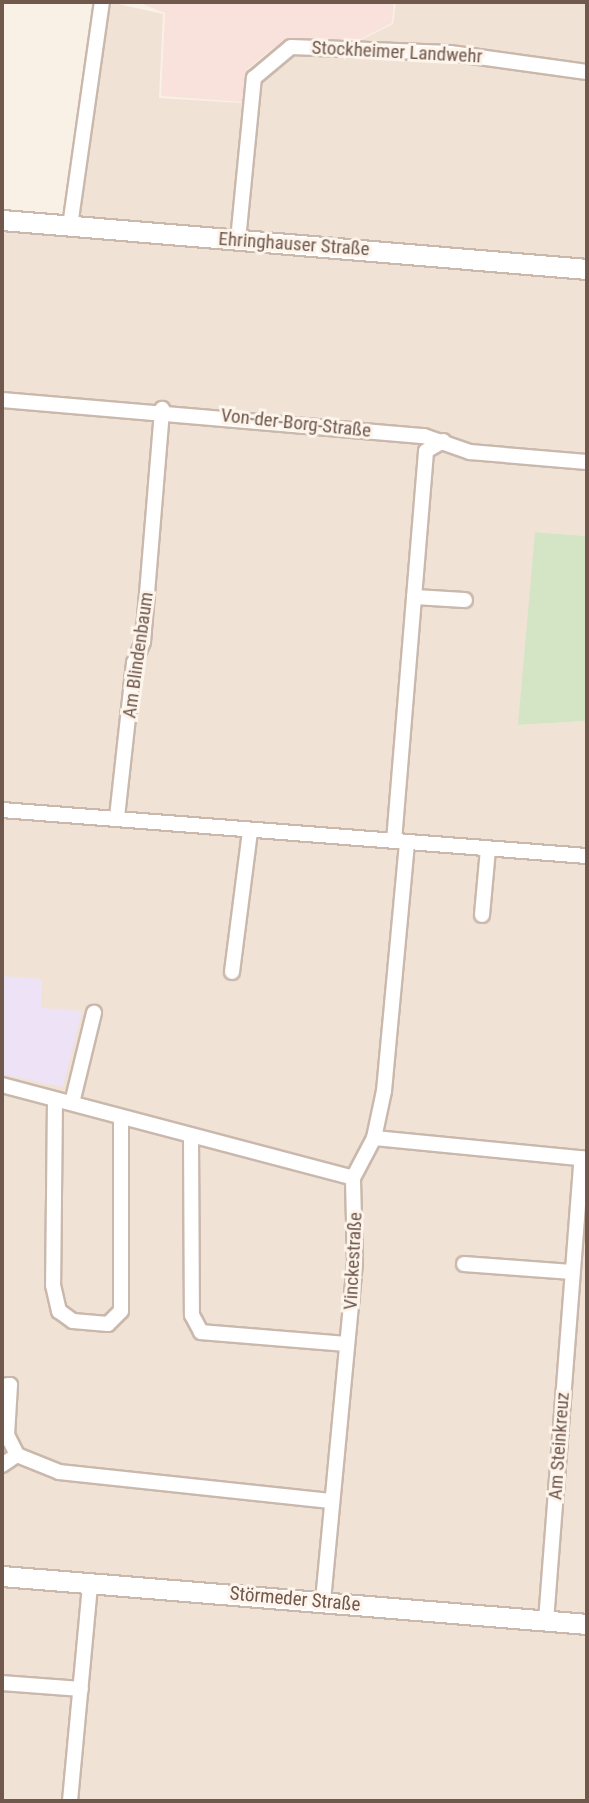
<!DOCTYPE html>
<html>
<head>
<meta charset="utf-8">
<style>
	body { margin:0 }
	#map { position:relative; width:589px; height:1803px; overflow:hidden; background:#faf1e6; font-family:"Roboto Condensed",sans-serif }
	div>[style] { position:absolute }
	.residential>* { inset:0; background:#f0e2d5 }
	.commercial>* { inset:0; background:#f9e2db }
	.education>* { inset:0; background:#eee2f6 }
	.green>* { inset:0; background:#d4e5c6 }
	.roads { filter:drop-shadow(2px 0 #cab8ad) drop-shadow(-2px 0 #cab8ad) drop-shadow(0 2px #cab8ad) drop-shadow(0 -2px #cab8ad) }
	.street>* { height:14px; margin:-7px; padding:0 7px; transform-origin:7px; border-radius:7px; background:#fff }
	.secondary>* { height:19px; margin:-9.5px; padding:0 9.5px; transform-origin:9.5px; border-radius:9.5px; background:#fff }
	span { translate:-50% -50%; white-space:nowrap; text-align:center; line-height:1.15; -webkit-text-stroke:6px #fdf5eb; paint-order:stroke }
	.street-label { font-size:19px; color:#70584d }
	.frame { position:absolute; inset:0; border:4px solid #70584d; pointer-events:none }
</style>
</head>
<body>
<div id="map">
	<div class="residential">
		<div style="clip-path:polygon(109px 2px,163px 14px,159px 98px,242px 103px,248px 69px,274px 48px,353px 44px,393px 24px,396px 2px,587px 4px,587px 536px,536px 532px,519px 725px,587px 721px,587px 1801px,2px 1801px,2px 232px,74px 237px)"></div>
	</div>
	<div class="commercial">
		<div style="clip-path:polygon(137px 2px,394px 2px,392px 23px,353px 43px,296px 41px,273px 48px,247px 69px,242px 102px,161px 96px,165px 13px)"></div>
	</div>
	<div class="education">
		<div style="clip-path:polygon(2px 976px,42px 979px,41px 1008px,82px 1011px,63px 1087px,2px 1074px)"></div>
	</div>
	<div class="green">
		<div style="clip-path:polygon(535px 532px,587px 536px,587px 721px,518px 725px)"></div>
	</div>
	<div class="roads">
		<div class="street">
			<div style="left:70px;top:226px;width:226px;rotate:-81.9deg"></div>
			<div style="left:238px;top:240px;width:163px;rotate:-84.4deg"></div>
			<div style="left:254px;top:78px;width:48px;rotate:-40deg"></div>
			<div style="left:291px;top:47px;width:159px;rotate:2.2deg"></div>
			<div style="left:450px;top:53px;width:138px;rotate:7.9deg"></div>
			<div style="left:2px;top:400px;width:424px;rotate:4.9deg"></div>
			<div style="left:424px;top:436px;width:49px;rotate:19.2deg"></div>
			<div style="left:470px;top:452px;width:117px;rotate:4.9deg"></div>
			<div style="left:414px;top:597px;width:51px;rotate:3.4deg"></div>
			<div style="left:2px;top:810px;width:587px;rotate:4.5deg"></div>
			<div style="left:117px;top:817px;width:155px;rotate:-83.7deg"></div>
			<div style="left:134px;top:663px;width:23px;rotate:-67deg"></div>
			<div style="left:143px;top:642px;width:234px;rotate:-85.3deg"></div>
			<div style="left:394px;top:841px;width:391px;rotate:-85.3deg"></div>
			<div style="left:426px;top:451px;width:20px;rotate:-30deg"></div>
			<div style="left:482px;top:915px;width:66px;rotate:-84.8deg"></div>
			<div style="left:232px;top:972px;width:142px;rotate:-82.7deg"></div>
			<div style="left:2px;top:1085px;width:363px;rotate:14.8deg"></div>
			<div style="left:55px;top:1100px;width:185px;rotate:90.6deg"></div>
			<div style="left:53px;top:1285px;width:27px;rotate:77deg"></div>
			<div style="left:59px;top:1311px;width:17px;rotate:36deg"></div>
			<div style="left:73px;top:1321px;width:35px;rotate:5deg"></div>
			<div style="left:108px;top:1324px;width:18px;rotate:-45deg"></div>
			<div style="left:121px;top:1311px;width:193px;rotate:-90deg"></div>
			<div style="left:72px;top:1103px;width:93px;rotate:-76.3deg"></div>
			<div style="left:191px;top:1136px;width:179px;rotate:89.7deg"></div>
			<div style="left:192px;top:1315px;width:19px;rotate:62deg"></div>
			<div style="left:201px;top:1332px;width:145px;rotate:4.7deg"></div>
			<div style="left:374px;top:1138px;width:214px;rotate:5.6deg"></div>
			<div style="left:464px;top:1264px;width:108px;rotate:4.2deg"></div>
			<div style="left:2px;top:1386px;width:8px;rotate:-7deg"></div>
			<div style="left:10px;top:1385px;width:50px;rotate:93.4deg"></div>
			<div style="left:7px;top:1435px;width:22px;rotate:63deg"></div>
			<div style="left:17px;top:1455px;width:45px;rotate:22deg"></div>
			<div style="left:59px;top:1472px;width:273px;rotate:6.1deg"></div>
			<div style="left:2px;top:1465px;width:18px;rotate:-34deg"></div>
			<div style="left:323px;top:1601px;width:341px;rotate:-84.6deg"></div>
			<div style="left:355px;top:1262px;width:84px;rotate:-91.4deg"></div>
			<div style="left:353px;top:1178px;width:45px;rotate:-62.3deg"></div>
			<div style="left:374px;top:1138px;width:48px;rotate:-78deg"></div>
			<div style="left:384px;top:1091px;width:250px;rotate:-84.7deg"></div>
			<div style="left:546px;top:1621px;width:464px;rotate:-85.6deg"></div>
			<div style="left:2px;top:1683px;width:79px;rotate:4.3deg"></div>
			<div style="left:70px;top:1801px;width:218px;rotate:-84.7deg"></div>
		</div>
		<div class="secondary">
			<div style="left:2px;top:220px;width:587px;rotate:4.79deg"></div>
			<div style="left:2px;top:1576px;width:587px;rotate:4.69deg"></div>
		</div>
	</div>
	<div class="street-label">
		<span style="left:397px;top:52px;rotate:3deg">Stockheimer Landwehr</span>
		<span style="left:294px;top:244px;rotate:4deg">Ehringhauser Straße</span>
		<span style="left:296px;top:423px;rotate:6deg">Von-der-Borg-Straße</span>
		<span style="left:138px;top:655px;rotate:-82deg">Am Blindenbaum</span>
		<span style="left:353px;top:1261px;rotate:-87deg">Vinckestraße</span>
		<span style="left:559px;top:1446px;rotate:-86deg">Am Steinkreuz</span>
		<span style="left:295px;top:1599px;rotate:5deg">Störmeder Straße</span>
	</div>
	<div class="frame"></div>
</div>
</body>
</html>
